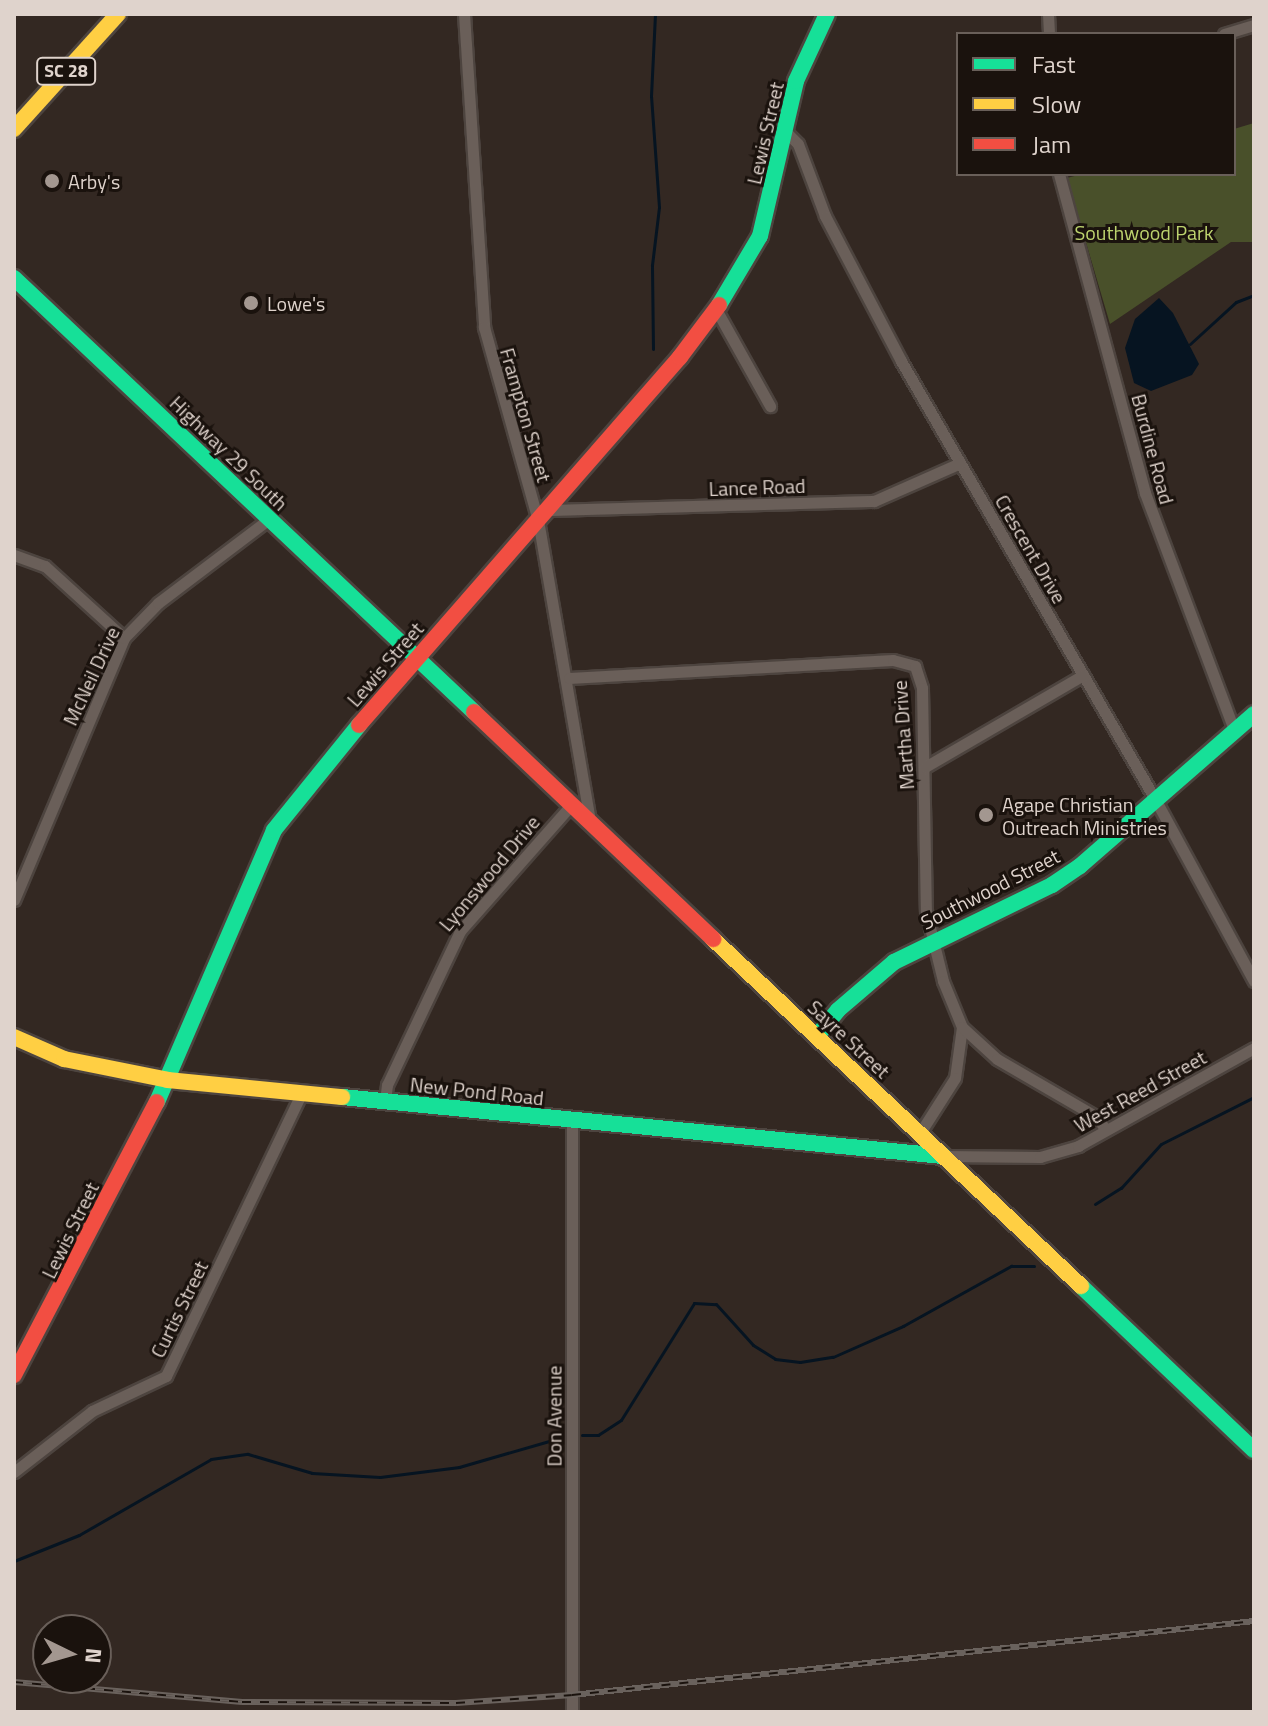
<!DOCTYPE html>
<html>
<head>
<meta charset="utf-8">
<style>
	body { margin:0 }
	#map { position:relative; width:1268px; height:1726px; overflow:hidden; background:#332822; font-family:"Titillium Web",sans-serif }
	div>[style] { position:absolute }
	.green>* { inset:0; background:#49502a }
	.water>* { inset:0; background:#061421 }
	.stream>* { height:3px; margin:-1.5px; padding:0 1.5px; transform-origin:1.5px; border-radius:1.5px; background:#061421 }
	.roads { filter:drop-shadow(2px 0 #4d443f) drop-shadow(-2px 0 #4d443f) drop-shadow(0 2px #4d443f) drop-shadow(0 -2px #4d443f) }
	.street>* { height:11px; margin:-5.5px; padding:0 5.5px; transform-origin:5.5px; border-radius:5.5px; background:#6a5f59 }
	.fast>* { height:16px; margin:-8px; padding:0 8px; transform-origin:8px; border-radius:8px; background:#16e098 }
	.slow>* { height:16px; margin:-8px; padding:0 8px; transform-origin:8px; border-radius:8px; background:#ffcf43 }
	.jam>* { height:16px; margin:-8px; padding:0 8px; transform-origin:8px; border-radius:8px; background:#f24e42 }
	.rail>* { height:6px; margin-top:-3px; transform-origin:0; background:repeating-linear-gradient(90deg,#1a120d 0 9px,#6a625d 0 18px); box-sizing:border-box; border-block:2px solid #6a625d }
	.dots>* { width:22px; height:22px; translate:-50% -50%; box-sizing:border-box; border:4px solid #1a120d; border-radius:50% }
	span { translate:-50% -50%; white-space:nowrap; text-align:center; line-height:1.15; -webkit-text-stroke:6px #1a120d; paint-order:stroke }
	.shield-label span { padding:2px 6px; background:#1a120d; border:2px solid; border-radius:6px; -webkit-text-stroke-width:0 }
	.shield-label { font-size:18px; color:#dfd3cc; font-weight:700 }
	.street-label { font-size:20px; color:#dfd3cc }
	.poi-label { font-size:20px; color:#dfd3cc }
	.left { translate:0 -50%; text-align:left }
	.park-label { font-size:20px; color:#bdd36e }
	.frame { position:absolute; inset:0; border:16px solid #dfd3cc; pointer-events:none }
	.legend { position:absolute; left:956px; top:32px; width:280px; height:144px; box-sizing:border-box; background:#1a120d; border:2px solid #695f59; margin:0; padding:10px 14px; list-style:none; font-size:24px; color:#dfd3cc }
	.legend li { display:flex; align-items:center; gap:16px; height:40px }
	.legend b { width:40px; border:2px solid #695f59 }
	.north { position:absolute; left:32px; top:1614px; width:80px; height:80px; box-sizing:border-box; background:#1a120d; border:2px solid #695f59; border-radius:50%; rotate:95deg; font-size:22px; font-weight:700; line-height:32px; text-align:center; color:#dfd3cc }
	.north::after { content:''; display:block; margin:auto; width:28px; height:36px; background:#a39790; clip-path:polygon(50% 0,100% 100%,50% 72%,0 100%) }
</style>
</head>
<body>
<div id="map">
	<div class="green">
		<div style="clip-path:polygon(1254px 123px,1254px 242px,1231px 242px,1110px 324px,1067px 178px,1082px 174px,1234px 174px,1234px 129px)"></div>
	</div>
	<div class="water">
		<div style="clip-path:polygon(1159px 298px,1173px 313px,1199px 364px,1192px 375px,1151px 391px,1134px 383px,1125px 348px,1135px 319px)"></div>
	</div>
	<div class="stream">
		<div style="left:1190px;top:344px;width:62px;rotate:-42.4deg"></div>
		<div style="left:1236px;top:302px;width:19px;rotate:-21deg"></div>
		<div style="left:653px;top:349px;width:84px;rotate:-90.7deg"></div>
		<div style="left:652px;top:265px;width:58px;rotate:-83.1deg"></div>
		<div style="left:659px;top:207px;width:111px;rotate:-94.1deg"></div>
		<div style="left:651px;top:96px;width:82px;rotate:-87.2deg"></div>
		<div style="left:1095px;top:1204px;width:31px;rotate:-32deg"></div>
		<div style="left:1121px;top:1188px;width:59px;rotate:-47.7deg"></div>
		<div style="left:1161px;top:1144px;width:104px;rotate:-26.8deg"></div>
		<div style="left:582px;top:1435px;width:16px"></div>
		<div style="left:598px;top:1435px;width:27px;rotate:-33deg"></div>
		<div style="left:621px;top:1420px;width:138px;rotate:-58deg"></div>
		<div style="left:694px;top:1303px;width:22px;rotate:3deg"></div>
		<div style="left:716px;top:1304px;width:55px;rotate:47.9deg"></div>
		<div style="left:753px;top:1345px;width:26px;rotate:32deg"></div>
		<div style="left:775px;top:1359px;width:25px;rotate:7deg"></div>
		<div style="left:800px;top:1362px;width:33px;rotate:-9deg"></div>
		<div style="left:833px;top:1357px;width:77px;rotate:-23.9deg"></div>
		<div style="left:903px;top:1326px;width:124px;rotate:-29.1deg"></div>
		<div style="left:1011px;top:1266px;width:23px"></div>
		<div style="left:14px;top:1561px;width:70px;rotate:-21.8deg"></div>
		<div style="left:79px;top:1535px;width:152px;rotate:-29.9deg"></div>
		<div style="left:211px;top:1459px;width:37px;rotate:-8deg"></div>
		<div style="left:248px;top:1454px;width:67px;rotate:16.5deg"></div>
		<div style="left:312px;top:1473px;width:68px;rotate:3.4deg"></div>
		<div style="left:380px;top:1477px;width:80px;rotate:-7.2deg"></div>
		<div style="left:459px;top:1467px;width:101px;rotate:-16.1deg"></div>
	</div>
	<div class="roads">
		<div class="street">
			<div style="left:464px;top:14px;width:314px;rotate:86.3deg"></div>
			<div style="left:484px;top:327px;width:200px;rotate:74.4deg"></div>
			<div style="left:538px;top:520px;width:305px;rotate:80.2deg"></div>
			<div style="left:1048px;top:14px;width:20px;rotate:87deg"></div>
			<div style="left:1224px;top:34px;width:31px;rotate:-17deg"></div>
			<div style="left:785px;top:131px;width:18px;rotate:45deg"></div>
			<div style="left:798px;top:144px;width:77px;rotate:69.4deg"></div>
			<div style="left:825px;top:216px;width:164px;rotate:62.3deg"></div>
			<div style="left:901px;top:361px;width:506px;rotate:59.89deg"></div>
			<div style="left:1155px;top:799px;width:207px;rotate:61.5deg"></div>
			<div style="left:1059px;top:174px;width:330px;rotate:74.9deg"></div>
			<div style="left:1145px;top:493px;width:250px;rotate:69.4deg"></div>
			<div style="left:717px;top:311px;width:109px;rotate:60.8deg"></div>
			<div style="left:547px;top:510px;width:327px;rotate:-1.6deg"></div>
			<div style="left:874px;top:501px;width:94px;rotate:-23.8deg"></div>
			<div style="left:14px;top:555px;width:33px;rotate:20deg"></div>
			<div style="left:45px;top:566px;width:107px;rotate:42.3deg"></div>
			<div style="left:569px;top:678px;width:324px;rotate:-3.2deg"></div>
			<div style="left:893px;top:660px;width:23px;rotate:15deg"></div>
			<div style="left:915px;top:666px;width:23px;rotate:72deg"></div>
			<div style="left:922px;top:688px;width:223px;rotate:89deg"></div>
			<div style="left:926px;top:911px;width:72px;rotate:76.3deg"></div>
			<div style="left:943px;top:981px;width:50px;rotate:67.6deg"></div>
			<div style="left:962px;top:1027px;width:51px;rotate:97.8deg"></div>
			<div style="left:955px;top:1078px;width:65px;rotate:122.5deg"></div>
			<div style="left:925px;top:767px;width:183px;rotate:-30.2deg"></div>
			<div style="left:14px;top:900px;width:284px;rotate:-67.2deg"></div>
			<div style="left:124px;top:638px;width:49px;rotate:-45.8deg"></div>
			<div style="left:158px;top:603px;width:139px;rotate:-37.1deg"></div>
			<div style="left:962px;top:1027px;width:47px;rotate:42.4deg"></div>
			<div style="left:997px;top:1059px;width:116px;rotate:30.1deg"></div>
			<div style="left:1097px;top:1117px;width:14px;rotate:56deg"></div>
			<div style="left:385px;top:1101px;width:16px;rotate:-83deg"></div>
			<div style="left:387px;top:1085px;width:170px;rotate:-64.6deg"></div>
			<div style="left:460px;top:931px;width:169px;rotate:-48.6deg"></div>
			<div style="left:943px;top:1156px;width:97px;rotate:0.6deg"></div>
			<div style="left:1040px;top:1157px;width:40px;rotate:-16deg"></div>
			<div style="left:1078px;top:1146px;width:201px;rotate:-29.1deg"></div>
			<div style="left:14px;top:1472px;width:99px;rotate:-38deg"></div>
			<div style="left:92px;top:1411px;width:82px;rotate:-25.3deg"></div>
			<div style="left:166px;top:1376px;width:313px;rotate:-64.4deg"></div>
			<div style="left:572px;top:1712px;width:592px;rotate:-90deg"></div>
		</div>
		<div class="fast">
			<div style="left:14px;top:278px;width:632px;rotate:43.33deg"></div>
			<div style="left:719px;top:305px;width:80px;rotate:-59.3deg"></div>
			<div style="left:760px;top:236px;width:159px;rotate:-76.9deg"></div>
			<div style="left:796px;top:81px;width:74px;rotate:-65.2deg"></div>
			<div style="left:817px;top:1036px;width:33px;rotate:-51deg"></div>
			<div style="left:838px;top:1010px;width:74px;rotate:-40.6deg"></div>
			<div style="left:894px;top:962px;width:176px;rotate:-26deg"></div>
			<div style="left:1052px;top:885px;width:34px;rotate:-34deg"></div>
			<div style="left:1080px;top:866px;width:231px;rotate:-41.1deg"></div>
			<div style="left:342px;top:1097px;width:604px;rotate:5.61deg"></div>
			<div style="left:157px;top:1102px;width:296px;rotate:-66.7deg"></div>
			<div style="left:274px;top:830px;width:135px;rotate:-51deg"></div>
			<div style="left:1081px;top:1286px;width:238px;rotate:43.5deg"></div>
		</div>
		<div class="slow">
			<div style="left:14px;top:129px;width:155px;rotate:-47.9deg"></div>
			<div style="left:713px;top:939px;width:506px;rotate:43.32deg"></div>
			<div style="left:14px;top:1037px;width:55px;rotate:23.7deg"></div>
			<div style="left:64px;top:1059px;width:106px;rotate:11.4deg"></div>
			<div style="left:168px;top:1080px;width:175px;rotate:5.6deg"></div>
		</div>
		<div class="jam">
			<div style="left:474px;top:712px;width:330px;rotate:43.5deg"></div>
			<div style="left:359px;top:725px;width:488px;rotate:-48.9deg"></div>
			<div style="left:680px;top:357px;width:65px;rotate:-53.1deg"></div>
			<div style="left:14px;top:1375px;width:308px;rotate:-62.4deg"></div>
		</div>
	</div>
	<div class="rail">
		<div style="left:14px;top:1682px;width:229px;rotate:5deg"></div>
		<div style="left:242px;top:1702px;width:214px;rotate:0.3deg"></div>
		<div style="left:456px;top:1703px;width:116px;rotate:-3.9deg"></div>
		<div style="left:572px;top:1695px;width:686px;rotate:-6.19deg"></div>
	</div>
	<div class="dots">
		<div style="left:52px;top:181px;background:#a39790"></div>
		<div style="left:251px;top:303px;background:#a39790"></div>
		<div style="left:986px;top:815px;background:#a39790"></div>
	</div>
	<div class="shield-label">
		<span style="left:66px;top:71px">SC 28</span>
	</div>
	<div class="street-label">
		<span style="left:765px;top:133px;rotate:-77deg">Lewis Street</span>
		<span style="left:526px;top:415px;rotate:74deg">Frampton Street</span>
		<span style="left:1153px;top:449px;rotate:75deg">Burdine Road</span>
		<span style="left:229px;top:453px;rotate:44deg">Highway 29 South</span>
		<span style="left:757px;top:487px;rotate:-2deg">Lance Road</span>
		<span style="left:1031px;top:549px;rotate:60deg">Crescent Drive</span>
		<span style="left:385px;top:664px;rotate:-49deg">Lewis Street</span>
		<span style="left:91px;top:676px;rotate:-65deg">McNeil Drive</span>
		<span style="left:903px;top:735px;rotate:-94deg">Martha Drive</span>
		<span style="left:489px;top:873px;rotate:-50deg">Lyonswood Drive</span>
		<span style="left:990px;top:889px;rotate:-27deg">Southwood Street</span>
		<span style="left:849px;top:1039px;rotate:43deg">Sayre Street</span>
		<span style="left:477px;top:1091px;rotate:6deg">New Pond Road</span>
		<span style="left:1140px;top:1091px;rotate:-29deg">West Reed Street</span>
		<span style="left:70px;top:1230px;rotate:-64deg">Lewis Street</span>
		<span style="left:179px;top:1309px;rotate:-64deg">Curtis Street</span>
		<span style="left:554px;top:1416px;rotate:-90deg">Don Avenue</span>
	</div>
	<div class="poi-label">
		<span class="left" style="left:68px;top:181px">Arby's</span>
		<span class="left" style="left:267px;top:303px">Lowe's</span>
		<span class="left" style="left:1002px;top:816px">Agape Christian<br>Outreach Ministries</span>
	</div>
	<div class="park-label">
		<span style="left:1144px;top:232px">Southwood Park</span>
	</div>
	<div class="frame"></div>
	<ul class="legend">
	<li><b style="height:10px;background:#16e098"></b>Fast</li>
	<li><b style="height:10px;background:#ffcf43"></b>Slow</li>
	<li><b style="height:10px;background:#f24e42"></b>Jam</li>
	</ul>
	<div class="north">N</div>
</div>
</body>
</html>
